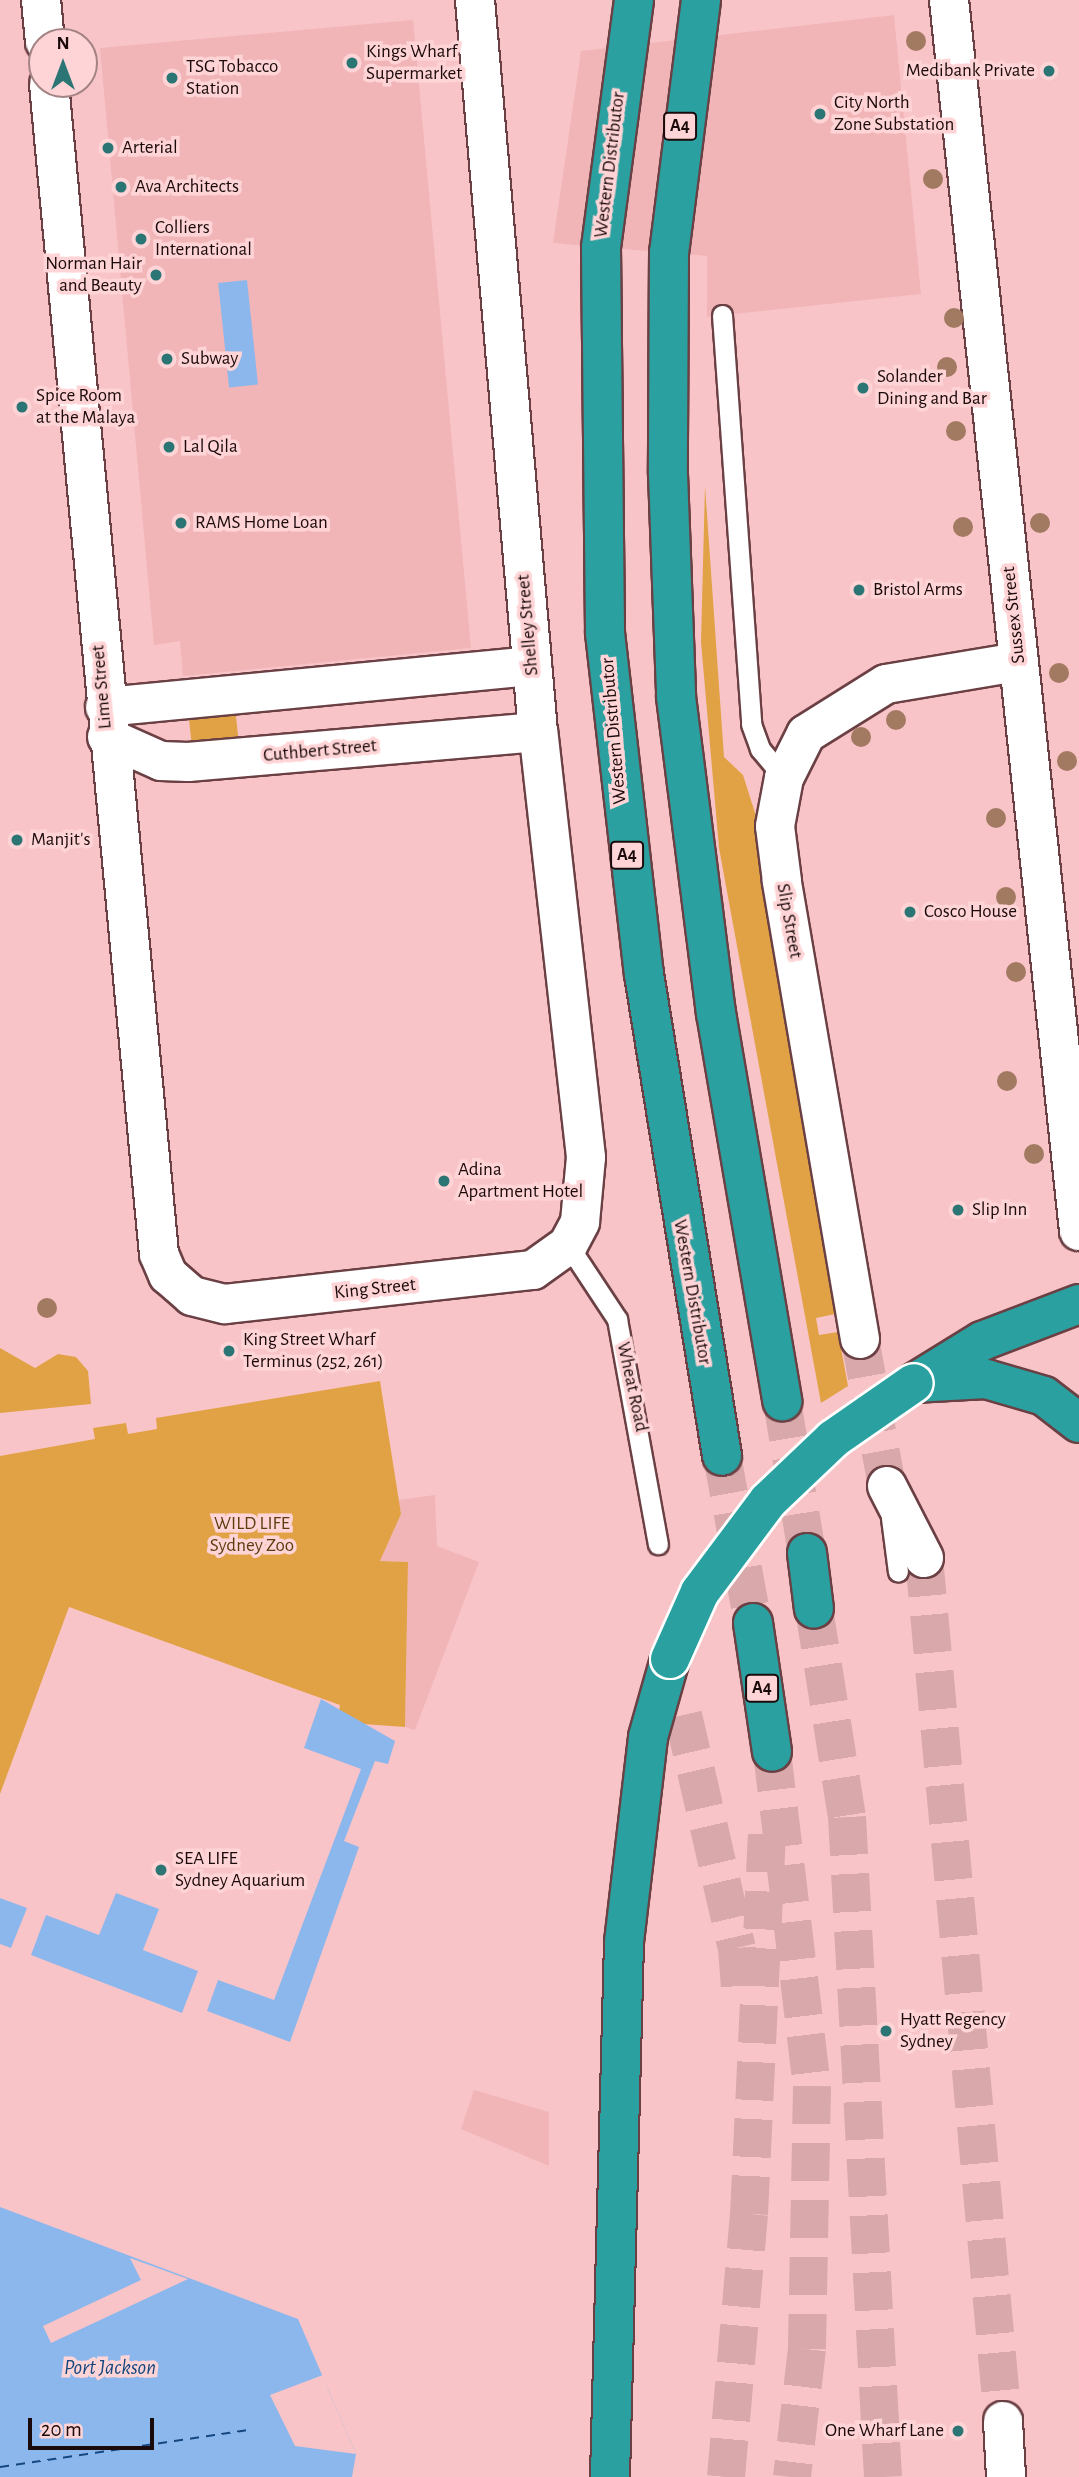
<!DOCTYPE html>
<html>
<head>
<meta charset="utf-8">
<style>
	body { margin:0 }
	#map { position:relative; width:1079px; height:2477px; overflow:hidden; background:#f9c4c7; font-family:"Alegreya Sans",sans-serif }
	div>[style] { position:absolute }
	.built>* { inset:0; background:#f1b5b8 }
	.green>* { inset:0; background:#e0a245; transform-origin:0 0 }
	.water>* { inset:0; background:#8cb7ed; transform-origin:0 0 }
	.pier>* { inset:0; background:#f9c4c7 }
	.ferry>* { height:2px; margin-top:-1px; transform-origin:0; background:repeating-linear-gradient(90deg,#14477f 0 9px,transparent 0 16px) }
	.minor-tunnel>* { height:38px; margin-top:-19px; transform-origin:0; background:repeating-linear-gradient(90deg,#d8a8ab 0 38px,transparent 0 57px) }
	.motorway-tunnel>* { height:38px; margin-top:-19px; transform-origin:0; background:repeating-linear-gradient(90deg,#d8a8ab 0 38px,transparent 0 57px) }
	.roads { filter:drop-shadow(2px 0 #6b4044) drop-shadow(-2px 0 #6b4044) drop-shadow(0 2px #6b4044) drop-shadow(0 -2px #6b4044) }
	.service>* { height:19px; margin:-9.5px; padding:0 9.5px; transform-origin:9.5px; border-radius:9.5px; background:#fff }
	.minor>* { height:38px; margin:-19px; padding:0 19px; transform-origin:19px; border-radius:19px; background:#fff }
	.tertiary>* { height:38px; margin:-19px; padding:0 19px; transform-origin:19px; border-radius:19px; background:#fff }
	.motorway>* { height:38px; margin:-19px; padding:0 19px; transform-origin:19px; border-radius:19px; background:#2aa1a0 }
	.bridges { filter:drop-shadow(2px 0 #fff) drop-shadow(-2px 0 #fff) drop-shadow(0 2px #fff) drop-shadow(0 -2px #fff) }
	.motorway-bridge>* { height:38px; margin:-19px; padding:0 19px; transform-origin:19px; border-radius:19px; background:#2aa1a0 }
	.trees>* { width:20px; height:20px; margin:-10px; border-radius:50%; background:#a27a62 }
	.dots>* { width:19px; height:19px; translate:-50% -50%; box-sizing:border-box; border:4px solid #ffd4d6; border-radius:50% }
	span { translate:-50% -50%; white-space:nowrap; text-align:center; line-height:1.15; -webkit-text-stroke:7px #ffd4d6; paint-order:stroke }
	.shield-label span { padding:2px 5px; background:#ffd4d6; border:2px solid; border-radius:5px; -webkit-text-stroke-width:0 }
	.shield-label { font-size:18px; color:#1b0a0b; font-weight:700 }
	.poi-label { font-size:19px; color:#1b0a0b }
	.left { translate:0 -50%; text-align:left }
	.right { translate:-100% -50%; text-align:right }
	.street-label { font-size:19px; color:#1b0a0b }
	.park-label { font-size:19px; color:#5b3e0f }
	.water-label { font-size:21px; color:#14477f; font-style:italic }
	.north { position:absolute; left:28px; top:28px; width:70px; height:70px; box-sizing:border-box; background:#ffd4d6; border:2px solid #a48385; border-radius:50%; rotate:0deg; font-size:19px; font-weight:700; line-height:28px; text-align:center; color:#1b0a0b }
	.north::after { content:''; display:block; margin:auto; width:24px; height:32px; background:#2b7574; clip-path:polygon(50% 0,100% 100%,50% 72%,0 100%) }
	.scale { position:absolute; left:28px; top:2418px; width:126px; height:32px; box-sizing:border-box; border:4px solid #1b0a0b; border-top:0; padding-left:9px; font-size:21px; line-height:24px; white-space:nowrap; color:#1b0a0b; -webkit-text-stroke:5px #ffd4d6; paint-order:stroke }
</style>
</head>
<body>
<div id="map">
	<div class="built">
		<div style="clip-path:polygon(894px 15px,921px 294px,707px 317px,707px 256px,553px 243px,581px 51px)"></div>
		<div style="clip-path:polygon(413px 20px,471px 648px,183px 676px,180px 641px,154px 645px,100px 48px)"></div>
		<div style="clip-path:polygon(435px 1495px,437px 1546px,479px 1562px,415px 1730px,405px 1727px,408px 1562px,380px 1561px,401px 1514px,398px 1500px)"></div>
		<div style="clip-path:polygon(474px 2090px,549px 2112px,549px 2166px,461px 2129px)"></div>
	</div>
	<div class="green">
		<div style="clip-path:polygon(705px 486px,724px 757px,743px 775px,756px 816px,835px 1314px,816px 1318px,819px 1335px,838px 1332px,848px 1386px,821px 1403px,719px 848px,701px 642px)"></div>
		<div style="left:235px;top:707px;width:39px;height:47px;rotate:84deg"></div>
		<div style="clip-path:polygon(0 1348px,35px 1368px,58px 1354px,76px 1357px,88px 1371px,91px 1404px,0 1413px)"></div>
		<div style="clip-path:polygon(380px 1381px,401px 1514px,380px 1561px,408px 1562px,405px 1727px,363px 1724px,339px 1711px,340px 1705px,69px 1607px,0 1794px,0 1456px,95px 1439px,93px 1428px,126px 1423px,128px 1434px,157px 1429px,156px 1418px)"></div>
	</div>
	<div class="water">
		<div style="left:247px;top:280px;width:105px;height:29px;rotate:84deg"></div>
		<div style="clip-path:polygon(321px 1699px,395px 1741px,388px 1764px,375px 1761px,344px 1841px,359px 1847px,290px 2042px,207px 2011px,218px 1980px,274px 2000px,361px 1769px,304px 1748px)"></div>
		<div style="clip-path:polygon(116px 1893px,159px 1909px,143px 1950px,198px 1971px,182px 2013px,31px 1955px,46px 1915px,99px 1935px)"></div>
		<div style="clip-path:polygon(0 1898px,27px 1908px,11px 1948px,0 1944px)"></div>
		<div style="clip-path:polygon(0 2207px,298px 2319px,356px 2454px,352px 2477px,0 2477px)"></div>
	</div>
	<div class="pier">
		<div style="clip-path:polygon(130px 2258px,188px 2279px,51px 2343px,43px 2326px,141px 2280px)"></div>
		<div style="clip-path:polygon(323px 2375px,328px 2389px,356px 2454px,295px 2446px,270px 2395px)"></div>
	</div>
	<div class="ferry">
		<div style="left:0;top:2467px;width:251px;rotate:-8.5deg"></div>
	</div>
	<div class="minor-tunnel">
		<div style="left:860px;top:1339px;width:149px;rotate:79.6deg"></div>
		<div style="left:924px;top:1558px;width:867px;rotate:84.77deg"></div>
	</div>
	<div class="motorway-tunnel">
		<div style="left:782px;top:1401px;width:154px;rotate:80.7deg"></div>
		<div style="left:722px;top:1456px;width:170px;rotate:79.5deg"></div>
		<div style="left:814px;top:1609px;width:211px;rotate:81deg"></div>
		<div style="left:847px;top:1817px;width:661px;rotate:86.88deg"></div>
		<div style="left:683px;top:1715px;width:239px;rotate:77deg"></div>
		<div style="left:737px;top:1948px;width:40px;rotate:85.7deg"></div>
		<div style="left:772px;top:1752px;width:336px;rotate:83.2deg"></div>
		<div style="left:812px;top:2086px;width:263px;rotate:91.1deg"></div>
		<div style="left:807px;top:2349px;width:129px;rotate:96.7deg"></div>
		<div style="left:726px;top:2477px;width:264px;rotate:-85deg"></div>
		<div style="left:749px;top:2214px;width:387px;rotate:-87.3deg"></div>
	</div>
	<div class="roads">
		<div class="service">
			<div style="left:722px;top:315px;width:410px;rotate:85.9deg"></div>
			<div style="left:751px;top:724px;width:27px;rotate:70deg"></div>
			<div style="left:760px;top:749px;width:38px;rotate:50deg"></div>
			<div style="left:568px;top:1245px;width:89px;rotate:56.5deg"></div>
			<div style="left:617px;top:1319px;width:229px;rotate:79.7deg"></div>
			<div style="left:891px;top:1518px;width:54px;rotate:82.6deg"></div>
		</div>
		<div class="minor">
			<div style="left:41px;top:0;width:42px;rotate:84.6deg"></div>
			<div style="left:49px;top:84px;width:1175px;rotate:84.63deg"></div>
			<div style="left:159px;top:1254px;width:23px;rotate:67deg"></div>
			<div style="left:168px;top:1275px;width:32px;rotate:41deg"></div>
			<div style="left:192px;top:1296px;width:34px;rotate:14deg"></div>
			<div style="left:225px;top:1304px;width:310px;rotate:-6.3deg"></div>
			<div style="left:533px;top:1270px;width:43px;rotate:-35.5deg"></div>
			<div style="left:568px;top:1245px;width:26px;rotate:-62deg"></div>
			<div style="left:580px;top:1222px;width:65px;rotate:-84.7deg"></div>
			<div style="left:586px;top:1157px;width:428px;rotate:-96.4deg"></div>
			<div style="left:538px;top:732px;width:735px;rotate:-94.92deg"></div>
			<div style="left:105px;top:707px;width:429px;rotate:-5.5deg"></div>
			<div style="left:107px;top:737px;width:59px;rotate:24deg"></div>
			<div style="left:161px;top:761px;width:27px;rotate:2deg"></div>
			<div style="left:188px;top:762px;width:351px;rotate:-4.9deg"></div>
			<div style="left:860px;top:1339px;width:465px;rotate:-99.7deg"></div>
			<div style="left:782px;top:881px;width:55px;rotate:-97.3deg"></div>
			<div style="left:775px;top:826px;width:49px;rotate:-79.4deg"></div>
			<div style="left:784px;top:778px;width:49px;rotate:-63.4deg"></div>
			<div style="left:806px;top:734px;width:94px;rotate:-32deg"></div>
			<div style="left:886px;top:684px;width:134px;rotate:-9.5deg"></div>
			<div style="left:887px;top:1486px;width:81px;rotate:62.8deg"></div>
			<div style="left:1003px;top:2421px;width:56px;rotate:86.9deg"></div>
		</div>
		<div class="tertiary">
			<div style="left:949px;top:0;width:1238px;rotate:83.97deg"></div>
		</div>
		<div class="motorway">
			<div style="left:634px;top:0;width:250px;rotate:97.6deg"></div>
			<div style="left:601px;top:248px;width:385px;rotate:89.4deg"></div>
			<div style="left:605px;top:633px;width:343px;rotate:83.5deg"></div>
			<div style="left:644px;top:974px;width:488px;rotate:80.8deg"></div>
			<div style="left:701px;top:0;width:254px;rotate:97.2deg"></div>
			<div style="left:669px;top:252px;width:222px;rotate:90.3deg"></div>
			<div style="left:668px;top:474px;width:223px;rotate:87.9deg"></div>
			<div style="left:676px;top:697px;width:319px;rotate:82.8deg"></div>
			<div style="left:716px;top:1013px;width:394px;rotate:80.3deg"></div>
			<div style="left:914px;top:1383px;width:80px;rotate:-31.7deg"></div>
			<div style="left:982px;top:1341px;width:104px;rotate:-20.9deg"></div>
			<div style="left:914px;top:1383px;width:72px;rotate:-3.2deg"></div>
			<div style="left:986px;top:1379px;width:60px;rotate:16.3deg"></div>
			<div style="left:1044px;top:1396px;width:44px;rotate:37.6deg"></div>
			<div style="left:807px;top:1553px;width:56px;rotate:82.9deg"></div>
			<div style="left:753px;top:1623px;width:130px;rotate:81.6deg"></div>
			<div style="left:610px;top:2477px;width:535px;rotate:-88.5deg"></div>
			<div style="left:624px;top:1942px;width:206px;rotate:-83.3deg"></div>
			<div style="left:648px;top:1737px;width:81px;rotate:-74.2deg"></div>
		</div>
	</div>
	<div class="bridges">
		<div class="motorway-bridge">
			<div style="left:670px;top:1659px;width:73px;rotate:-65.9deg"></div>
			<div style="left:700px;top:1592px;width:114px;rotate:-53.2deg"></div>
			<div style="left:768px;top:1501px;width:90px;rotate:-43.6deg"></div>
			<div style="left:833px;top:1439px;width:98px;rotate:-34.7deg"></div>
		</div>
	</div>
	<div class="trees">
		<div style="left:916px;top:41px"></div>
		<div style="left:933px;top:179px"></div>
		<div style="left:954px;top:318px"></div>
		<div style="left:947px;top:367px"></div>
		<div style="left:956px;top:431px"></div>
		<div style="left:1040px;top:523px"></div>
		<div style="left:963px;top:527px"></div>
		<div style="left:1059px;top:673px"></div>
		<div style="left:896px;top:720px"></div>
		<div style="left:861px;top:737px"></div>
		<div style="left:1067px;top:761px"></div>
		<div style="left:996px;top:818px"></div>
		<div style="left:1006px;top:897px"></div>
		<div style="left:1016px;top:972px"></div>
		<div style="left:1007px;top:1081px"></div>
		<div style="left:1034px;top:1154px"></div>
		<div style="left:47px;top:1308px"></div>
	</div>
	<div class="dots">
		<div style="left:352px;top:63px;background:#2b7574"></div>
		<div style="left:1049px;top:71px;background:#2b7574"></div>
		<div style="left:172px;top:78px;background:#2b7574"></div>
		<div style="left:820px;top:114px;background:#2b7574"></div>
		<div style="left:108px;top:148px;background:#2b7574"></div>
		<div style="left:121px;top:187px;background:#2b7574"></div>
		<div style="left:141px;top:239px;background:#2b7574"></div>
		<div style="left:156px;top:275px;background:#2b7574"></div>
		<div style="left:167px;top:359px;background:#2b7574"></div>
		<div style="left:863px;top:388px;background:#2b7574"></div>
		<div style="left:22px;top:407px;background:#2b7574"></div>
		<div style="left:169px;top:447px;background:#2b7574"></div>
		<div style="left:181px;top:523px;background:#2b7574"></div>
		<div style="left:859px;top:590px;background:#2b7574"></div>
		<div style="left:17px;top:840px;background:#2b7574"></div>
		<div style="left:910px;top:912px;background:#2b7574"></div>
		<div style="left:444px;top:1181px;background:#2b7574"></div>
		<div style="left:958px;top:1210px;background:#2b7574"></div>
		<div style="left:229px;top:1351px;background:#2b7574"></div>
		<div style="left:161px;top:1870px;background:#2b7574"></div>
		<div style="left:886px;top:2031px;background:#2b7574"></div>
		<div style="left:958px;top:2431px;background:#2b7574"></div>
	</div>
	<div class="shield-label">
		<span style="left:680px;top:126px">A4</span>
		<span style="left:627px;top:855px">A4</span>
		<span style="left:762px;top:1688px">A4</span>
	</div>
	<div class="poi-label">
		<span class="left" style="left:366px;top:63px">Kings Wharf<br>Supermarket</span>
		<span class="left" style="left:186px;top:78px">TSG Tobacco<br>Station</span>
		<span class="right" style="left:1035px;top:71px">Medibank Private</span>
		<span class="left" style="left:834px;top:114px">City North<br>Zone Substation</span>
		<span class="left" style="left:122px;top:148px">Arterial</span>
		<span class="left" style="left:135px;top:187px">Ava Architects</span>
		<span class="left" style="left:155px;top:239px">Colliers<br>International</span>
		<span class="right" style="left:142px;top:275px">Norman Hair<br>and Beauty</span>
		<span class="left" style="left:181px;top:359px">Subway</span>
		<span class="left" style="left:877px;top:388px">Solander<br>Dining and Bar</span>
		<span class="left" style="left:36px;top:407px">Spice Room<br>at the Malaya</span>
		<span class="left" style="left:183px;top:447px">Lal Qila</span>
		<span class="left" style="left:195px;top:523px">RAMS Home Loan</span>
		<span class="left" style="left:873px;top:590px">Bristol Arms</span>
		<span class="left" style="left:31px;top:840px">Manjit's</span>
		<span class="left" style="left:924px;top:912px">Cosco House</span>
		<span class="left" style="left:458px;top:1181px">Adina<br>Apartment Hotel</span>
		<span class="left" style="left:972px;top:1210px">Slip Inn</span>
		<span class="left" style="left:243px;top:1351px">King Street Wharf<br>Terminus (252, 261)</span>
		<span class="left" style="left:175px;top:1870px">SEA LIFE<br>Sydney Aquarium</span>
		<span class="left" style="left:900px;top:2031px">Hyatt Regency<br>Sydney</span>
		<span class="right" style="left:944px;top:2431px">One Wharf Lane</span>
	</div>
	<div class="street-label">
		<span style="left:610px;top:165px;rotate:-83deg">Western Distributor</span>
		<span style="left:1014px;top:615px;rotate:-96deg">Sussex Street</span>
		<span style="left:528px;top:625px;rotate:-95deg">Shelley Street</span>
		<span style="left:102px;top:687px;rotate:-95deg">Lime Street</span>
		<span style="left:614px;top:731px;rotate:-95deg">Western Distributor</span>
		<span style="left:320px;top:751px;rotate:-5deg">Cuthbert Street</span>
		<span style="left:789px;top:921px;rotate:80deg">Slip Street</span>
		<span style="left:375px;top:1289px;rotate:-6deg">King Street</span>
		<span style="left:692px;top:1292px;rotate:80deg">Western Distributor</span>
		<span style="left:632px;top:1387px;rotate:78deg">Wheat Road</span>
	</div>
	<div class="park-label">
		<span style="left:252px;top:1535px">WILD LIFE<br>Sydney Zoo</span>
	</div>
	<div class="water-label">
		<span style="left:110px;top:2368px">Port Jackson</span>
	</div>
	<div class="north">N</div>
	<div class="scale">20 m</div>
</div>
</body>
</html>
